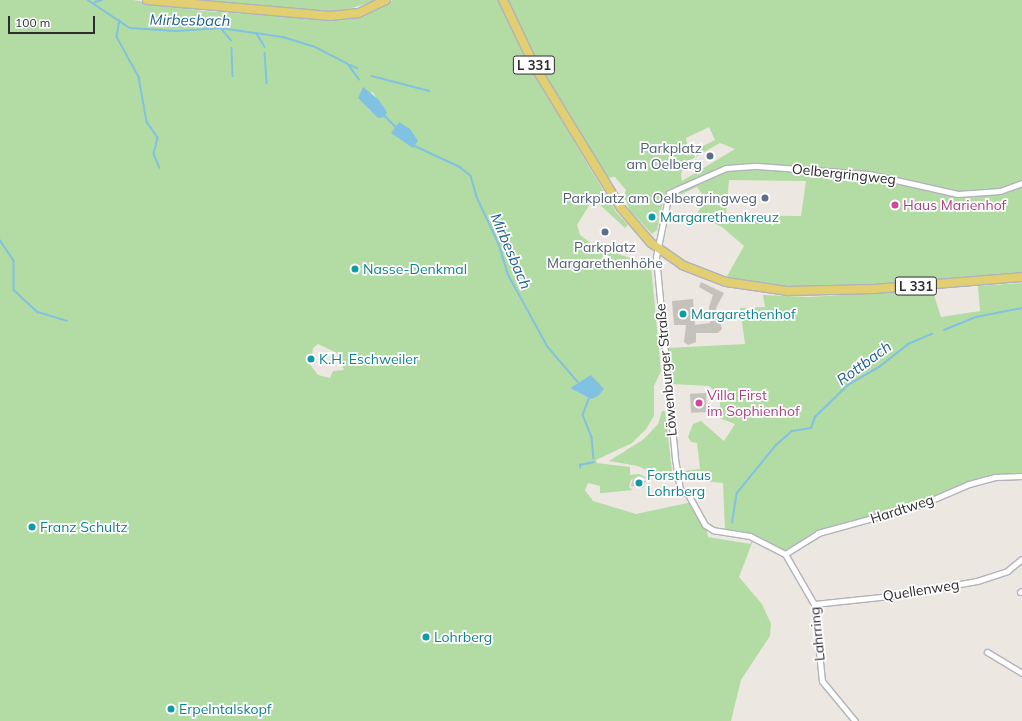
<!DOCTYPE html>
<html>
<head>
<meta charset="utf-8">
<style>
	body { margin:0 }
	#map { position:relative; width:1022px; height:721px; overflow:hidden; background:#ece8e1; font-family:Mulish,sans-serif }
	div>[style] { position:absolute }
	.green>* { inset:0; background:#b3dca4 }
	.water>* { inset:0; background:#81c1e1 }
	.stream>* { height:1.5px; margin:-0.75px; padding:0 0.75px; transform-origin:0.75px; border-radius:0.75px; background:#81c1e1 }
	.building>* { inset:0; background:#c5c2bc; transform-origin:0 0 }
	.roads { filter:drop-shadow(1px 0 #b1b2bb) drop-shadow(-1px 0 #b1b2bb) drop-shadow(0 1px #b1b2bb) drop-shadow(0 -1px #b1b2bb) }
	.street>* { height:5px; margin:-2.5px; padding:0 2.5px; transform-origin:2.5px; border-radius:2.5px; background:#fff }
	.primary>* { height:8px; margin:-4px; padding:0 4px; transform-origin:4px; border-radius:4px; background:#e1cf72 }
	.dots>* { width:11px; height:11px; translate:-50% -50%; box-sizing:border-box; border:2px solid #fff; border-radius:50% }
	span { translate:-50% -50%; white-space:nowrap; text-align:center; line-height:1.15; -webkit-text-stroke:3.5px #fff; paint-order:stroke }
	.shield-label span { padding:1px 3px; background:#fff; border:1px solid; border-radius:3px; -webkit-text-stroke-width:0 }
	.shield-label { font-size:13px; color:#2d2d2d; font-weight:700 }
	.service-label { font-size:14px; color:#4e5e75 }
	.right { translate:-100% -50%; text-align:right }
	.street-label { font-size:14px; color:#2d2d2d }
	.hotel-label { font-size:14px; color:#b23c85 }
	.left { translate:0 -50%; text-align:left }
	.culture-label { font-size:14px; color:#0d838f }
	.water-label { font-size:15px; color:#1e608f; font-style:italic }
	.scale { position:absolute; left:8px; top:16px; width:87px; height:18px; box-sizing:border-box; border:2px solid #2d2d2d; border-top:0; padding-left:5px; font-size:12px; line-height:14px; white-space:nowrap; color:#2d2d2d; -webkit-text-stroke:3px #fff; paint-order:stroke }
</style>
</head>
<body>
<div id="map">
	<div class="green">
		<div style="clip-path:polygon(evenodd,0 0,133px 0,203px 11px,341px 20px,363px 17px,393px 0,500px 0,530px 67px,616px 212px,628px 225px,625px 228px,598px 203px,590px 204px,577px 225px,580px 235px,592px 244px,651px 266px,661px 371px,654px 386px,654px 416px,646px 429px,632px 443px,596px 460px,597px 463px,630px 467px,630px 475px,639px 474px,654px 481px,639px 476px,631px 480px,629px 487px,633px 490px,603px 493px,600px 493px,600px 486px,588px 483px,585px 490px,593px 501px,636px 514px,692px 502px,706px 526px,708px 537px,750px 544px,754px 538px,739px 577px,762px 604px,771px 624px,770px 636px,741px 680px,731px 721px,0 721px,0 0,372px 91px,383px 108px,387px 112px,370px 111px,366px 104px,372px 91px,0 0,318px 344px,337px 353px,344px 370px,333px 371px,330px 378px,318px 375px,311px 366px,313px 348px,318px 344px,0 0,584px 380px,591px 399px,570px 388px,584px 380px)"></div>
		<div style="clip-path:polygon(175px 0,379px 0,338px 12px)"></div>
		<div style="clip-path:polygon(evenodd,507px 0,1022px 0,1022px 277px,810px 290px,764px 288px,726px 278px,744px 246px,722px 227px,697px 215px,705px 198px,697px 187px,671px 199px,664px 196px,657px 230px,652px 234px,629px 209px,624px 196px,626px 190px,615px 177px,605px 178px,531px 53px,507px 0,709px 127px,715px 140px,689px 153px,686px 138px,709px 127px,507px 0,720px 143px,735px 149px,682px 181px,681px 174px,685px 163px,720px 143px,507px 0,729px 180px,806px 181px,801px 216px,726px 215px,729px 180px)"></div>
		<div style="clip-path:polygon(1022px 283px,1022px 477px,969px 486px,873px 521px,819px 534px,787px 554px,750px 533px,725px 530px,723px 483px,681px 479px,682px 471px,700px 469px,697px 443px,691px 442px,688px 437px,693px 424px,701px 421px,724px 441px,735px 424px,712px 415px,720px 406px,720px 396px,709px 386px,671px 384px,666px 348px,745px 344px,740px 308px,765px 307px,763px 295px,810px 297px,932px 289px,941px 317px,980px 311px,978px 286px)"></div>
		<div style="clip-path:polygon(662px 411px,665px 411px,673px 479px,667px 480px,638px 466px,609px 461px,644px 439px,658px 424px)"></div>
	</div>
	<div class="water">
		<div style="clip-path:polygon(363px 87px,378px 99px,387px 112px,385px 117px,378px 118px,358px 98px)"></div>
		<div style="clip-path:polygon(399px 122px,410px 129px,418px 141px,413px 148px,391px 133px)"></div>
		<div style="clip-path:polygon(591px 375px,604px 389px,598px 396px,591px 399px,570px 388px)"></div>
	</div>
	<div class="stream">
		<div style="left:88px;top:0;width:50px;rotate:33.7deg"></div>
		<div style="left:130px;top:28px;width:46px;rotate:3.7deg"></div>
		<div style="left:176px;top:31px;width:45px;rotate:-3.8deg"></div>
		<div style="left:221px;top:28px;width:63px;rotate:8.3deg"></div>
		<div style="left:283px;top:37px;width:31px;rotate:17deg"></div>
		<div style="left:313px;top:46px;width:39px;rotate:27deg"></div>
		<div style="left:348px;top:64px;width:19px;rotate:54deg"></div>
		<div style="left:95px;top:2px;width:7px;rotate:-16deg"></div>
		<div style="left:120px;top:20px;width:17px;rotate:100deg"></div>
		<div style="left:117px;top:37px;width:46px;rotate:61.2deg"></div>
		<div style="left:139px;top:77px;width:46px;rotate:79.9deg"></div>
		<div style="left:147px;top:122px;width:19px;rotate:55deg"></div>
		<div style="left:158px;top:138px;width:16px;rotate:104deg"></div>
		<div style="left:154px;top:154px;width:15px;rotate:67deg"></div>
		<div style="left:221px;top:28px;width:16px;rotate:50deg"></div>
		<div style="left:257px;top:34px;width:15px;rotate:58deg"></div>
		<div style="left:232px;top:48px;width:28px;rotate:88deg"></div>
		<div style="left:265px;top:53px;width:30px;rotate:86deg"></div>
		<div style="left:350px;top:65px;width:8px;rotate:23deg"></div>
		<div style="left:372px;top:76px;width:59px;rotate:14.7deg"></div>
		<div style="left:384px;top:115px;width:18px;rotate:45deg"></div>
		<div style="left:413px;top:145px;width:52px;rotate:25.1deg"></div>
		<div style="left:460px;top:167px;width:14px;rotate:39deg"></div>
		<div style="left:471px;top:176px;width:22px;rotate:74deg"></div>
		<div style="left:477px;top:197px;width:52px;rotate:64.9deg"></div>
		<div style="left:499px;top:244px;width:31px;rotate:73deg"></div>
		<div style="left:508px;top:274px;width:83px;rotate:61.3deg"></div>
		<div style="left:548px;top:347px;width:46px;rotate:49.4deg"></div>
		<div style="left:0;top:240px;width:25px;rotate:56deg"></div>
		<div style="left:14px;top:261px;width:29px;rotate:90deg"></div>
		<div style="left:14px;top:290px;width:33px;rotate:43deg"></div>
		<div style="left:38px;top:312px;width:30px;rotate:17deg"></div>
		<div style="left:944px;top:330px;width:35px;rotate:-22deg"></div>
		<div style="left:976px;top:317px;width:47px;rotate:-11.1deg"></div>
		<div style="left:590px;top:397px;width:19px;rotate:111deg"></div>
		<div style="left:583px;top:415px;width:24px;rotate:68deg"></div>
		<div style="left:592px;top:437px;width:21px;rotate:85deg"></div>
		<div style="left:580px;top:468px;width:3px;rotate:-90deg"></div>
		<div style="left:580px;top:465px;width:14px;rotate:-12deg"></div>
		<div style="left:732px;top:523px;width:30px;rotate:-81deg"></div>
		<div style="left:737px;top:493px;width:62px;rotate:-50.9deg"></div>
		<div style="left:776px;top:445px;width:21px;rotate:-41deg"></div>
		<div style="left:792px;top:431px;width:19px;rotate:-9deg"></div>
		<div style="left:811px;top:428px;width:12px;rotate:-70deg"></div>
		<div style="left:815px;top:417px;width:46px;rotate:-44.1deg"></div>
		<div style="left:848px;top:385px;width:36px;rotate:-30deg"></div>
		<div style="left:879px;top:367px;width:37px;rotate:-38deg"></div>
		<div style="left:908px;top:344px;width:26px;rotate:-23deg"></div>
	</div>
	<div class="building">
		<div style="clip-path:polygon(701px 282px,724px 293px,716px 308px,722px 329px,718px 333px,696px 333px,696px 342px,688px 345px,684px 342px,686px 325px,674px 325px,672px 301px,693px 299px,695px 325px,710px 323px,709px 307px,713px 295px,699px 287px)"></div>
		<div style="left:706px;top:393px;width:19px;height:16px;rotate:87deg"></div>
		<div style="clip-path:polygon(638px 478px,646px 481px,643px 488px,631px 486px,633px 479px,637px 481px)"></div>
	</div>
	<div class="roads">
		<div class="street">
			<div style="left:785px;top:554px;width:39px;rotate:-32deg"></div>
			<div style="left:818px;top:533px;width:106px;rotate:-15.4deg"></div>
			<div style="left:920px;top:505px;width:53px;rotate:-23.2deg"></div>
			<div style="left:969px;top:484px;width:27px;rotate:-15deg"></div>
			<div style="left:995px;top:477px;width:27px;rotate:-2deg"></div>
			<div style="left:1020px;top:592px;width:2px;rotate:-27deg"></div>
			<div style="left:814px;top:604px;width:85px;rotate:-6deg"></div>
			<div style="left:899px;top:595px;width:79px;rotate:-10.2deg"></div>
			<div style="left:977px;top:581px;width:32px;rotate:-18deg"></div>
			<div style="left:1007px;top:571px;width:19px;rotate:-39deg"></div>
			<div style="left:987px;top:652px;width:41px;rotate:31deg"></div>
			<div style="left:855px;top:721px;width:52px;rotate:-129.5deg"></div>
			<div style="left:822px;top:681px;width:77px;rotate:-95.9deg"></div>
			<div style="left:814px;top:604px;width:58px;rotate:-120.1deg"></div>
			<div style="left:785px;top:554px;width:39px;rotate:-153deg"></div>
			<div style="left:750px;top:536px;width:37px;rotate:-171deg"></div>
			<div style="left:713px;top:530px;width:9px;rotate:-148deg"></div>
			<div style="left:705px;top:525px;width:35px;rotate:-119deg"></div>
			<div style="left:688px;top:494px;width:9px;rotate:-153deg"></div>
			<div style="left:680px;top:490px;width:32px;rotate:-99deg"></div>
			<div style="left:675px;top:458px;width:202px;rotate:-95.4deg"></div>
			<div style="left:656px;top:257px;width:65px;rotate:-78.5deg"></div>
			<div style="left:669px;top:193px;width:62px;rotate:-23.7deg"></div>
			<div style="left:726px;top:168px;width:31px;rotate:-4deg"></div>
			<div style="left:757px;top:166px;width:112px;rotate:4.1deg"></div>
			<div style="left:869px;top:174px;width:91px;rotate:12.7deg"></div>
			<div style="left:958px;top:194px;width:42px;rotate:-4.1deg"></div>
			<div style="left:1000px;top:191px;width:23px;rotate:-20deg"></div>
		</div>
		<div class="primary">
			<div style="left:147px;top:0;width:184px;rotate:5deg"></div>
			<div style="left:330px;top:16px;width:29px;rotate:-6deg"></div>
			<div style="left:359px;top:13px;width:30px;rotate:-26deg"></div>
			<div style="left:503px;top:0;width:74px;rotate:64.5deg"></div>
			<div style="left:535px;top:67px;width:165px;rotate:58.6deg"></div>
			<div style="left:621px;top:208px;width:46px;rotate:49.4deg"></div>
			<div style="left:651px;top:243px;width:38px;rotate:35deg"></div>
			<div style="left:682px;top:265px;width:47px;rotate:21.1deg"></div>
			<div style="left:726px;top:282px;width:63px;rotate:8.3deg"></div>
			<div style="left:788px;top:291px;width:86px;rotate:-1.3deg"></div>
			<div style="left:874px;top:289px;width:148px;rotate:-4.6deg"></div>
		</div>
	</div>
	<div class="dots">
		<div style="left:710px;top:156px;background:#5c6f8a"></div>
		<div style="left:765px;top:198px;background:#5c6f8a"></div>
		<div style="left:895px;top:205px;background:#d1479c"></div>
		<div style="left:652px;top:217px;background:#0f9aa8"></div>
		<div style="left:605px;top:232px;background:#5c6f8a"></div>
		<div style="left:355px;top:269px;background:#0f9aa8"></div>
		<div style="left:683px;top:314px;background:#0f9aa8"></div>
		<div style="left:311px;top:359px;background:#0f9aa8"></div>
		<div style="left:699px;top:403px;background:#d1479c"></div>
		<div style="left:639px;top:483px;background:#0f9aa8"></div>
		<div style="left:32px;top:527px;background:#0f9aa8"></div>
		<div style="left:426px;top:637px;background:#0f9aa8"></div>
		<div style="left:171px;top:709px;background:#0f9aa8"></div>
	</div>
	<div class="shield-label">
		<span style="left:534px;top:65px">L 331</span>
		<span style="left:916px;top:286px">L 331</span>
	</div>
	<div class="service-label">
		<span class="right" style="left:702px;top:156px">Parkplatz<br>am Oelberg</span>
		<span class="right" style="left:757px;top:198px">Parkplatz am Oelbergringweg</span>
		<span style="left:605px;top:255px">Parkplatz<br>Margarethenhöhe</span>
	</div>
	<div class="street-label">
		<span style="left:844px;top:174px;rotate:6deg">Oelbergringweg</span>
		<span style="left:666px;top:370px;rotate:-95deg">Löwenburger Straße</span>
		<span style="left:902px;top:509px;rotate:-18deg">Hardtweg</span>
		<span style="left:921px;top:590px;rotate:-9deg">Quellenweg</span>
		<span style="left:817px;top:634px;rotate:-96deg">Lahrring</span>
	</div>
	<div class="hotel-label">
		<span class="left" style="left:903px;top:205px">Haus Marienhof</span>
		<span class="left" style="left:707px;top:403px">Villa First<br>im Sophienhof</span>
	</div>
	<div class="culture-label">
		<span class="left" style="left:660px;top:217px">Margarethenkreuz</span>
		<span class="left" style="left:363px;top:269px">Nasse-Denkmal</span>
		<span class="left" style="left:691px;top:314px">Margarethenhof</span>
		<span class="left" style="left:319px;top:359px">K.H. Eschweiler</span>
		<span class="left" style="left:647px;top:483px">Forsthaus<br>Lohrberg</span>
		<span class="left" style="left:40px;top:527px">Franz Schultz</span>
		<span class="left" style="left:434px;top:637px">Lohrberg</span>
		<span class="left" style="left:179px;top:709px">Erpelntalskopf</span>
	</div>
	<div class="water-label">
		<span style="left:190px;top:20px;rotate:1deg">Mirbesbach</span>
		<span style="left:511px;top:251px;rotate:67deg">Mirbesbach</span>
		<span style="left:864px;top:363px;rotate:-36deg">Rottbach</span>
	</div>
	<div class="scale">100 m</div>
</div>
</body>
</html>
